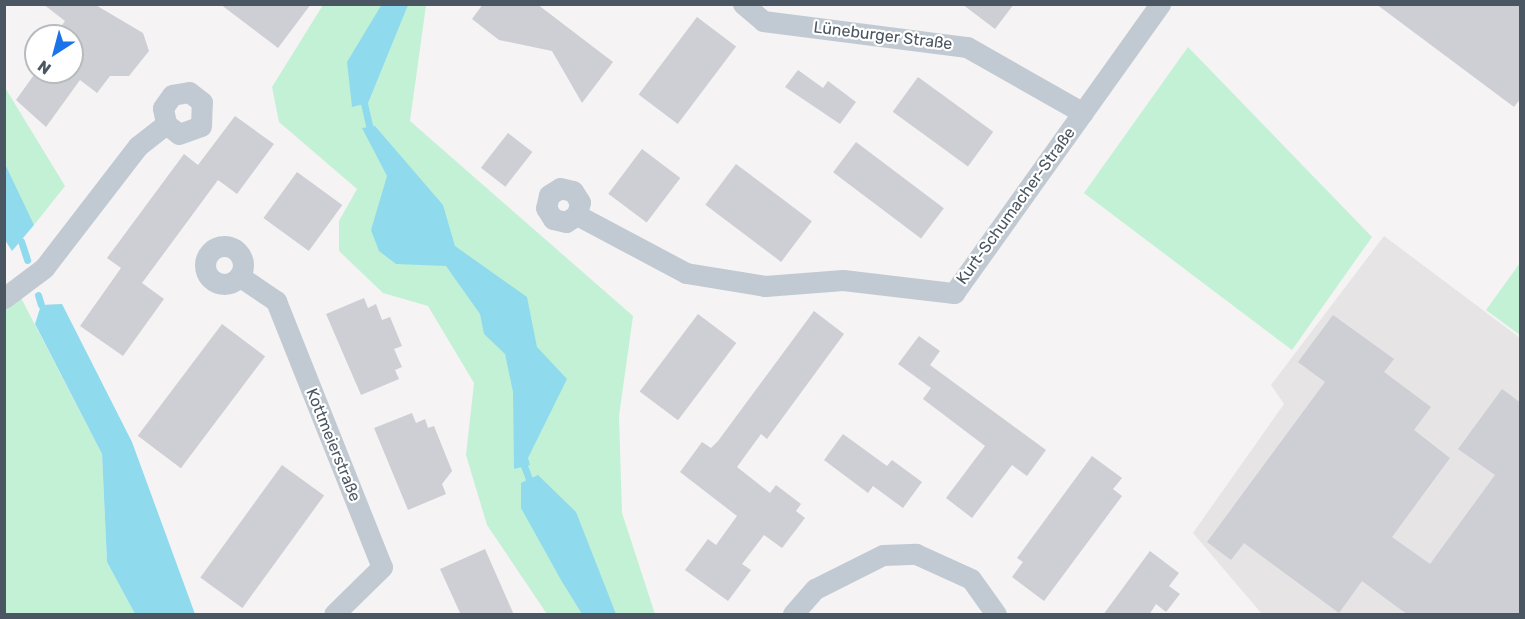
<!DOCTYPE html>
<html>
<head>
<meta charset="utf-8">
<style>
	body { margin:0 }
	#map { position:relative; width:1525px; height:619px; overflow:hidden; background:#f5f3f3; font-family:Rubik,sans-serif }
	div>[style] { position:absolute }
	.education>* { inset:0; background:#e6e4e5 }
	.green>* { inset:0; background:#c3f1d5 }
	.water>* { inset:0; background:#90daee }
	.stream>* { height:7px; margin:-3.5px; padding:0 3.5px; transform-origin:3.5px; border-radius:3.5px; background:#90daee }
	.building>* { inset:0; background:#cdcfd5; transform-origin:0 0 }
	.minor>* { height:21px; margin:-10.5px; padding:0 10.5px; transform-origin:10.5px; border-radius:10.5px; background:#c1cad2 }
	.minor>.ring { margin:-10.5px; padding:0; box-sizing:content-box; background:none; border:21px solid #c1cad2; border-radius:50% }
	span { translate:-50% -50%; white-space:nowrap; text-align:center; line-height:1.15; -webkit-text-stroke:4.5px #fff; paint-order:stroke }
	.street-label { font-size:16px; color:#4a5661 }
	.frame { position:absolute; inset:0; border:6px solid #4a5661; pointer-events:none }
	.north { position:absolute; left:24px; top:24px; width:60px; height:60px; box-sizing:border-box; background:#fff; border:2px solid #b7bbc0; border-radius:50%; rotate:216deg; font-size:16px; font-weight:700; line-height:24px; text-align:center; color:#4a5661 }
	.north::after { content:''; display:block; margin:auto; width:21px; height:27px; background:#1a73e8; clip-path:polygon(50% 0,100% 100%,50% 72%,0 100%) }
</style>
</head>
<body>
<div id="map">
	<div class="education">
		<div style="clip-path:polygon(1384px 236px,1520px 338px,1520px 614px,1262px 614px,1193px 533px,1284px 404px,1271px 385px)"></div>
	</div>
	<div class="green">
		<div style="clip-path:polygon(323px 5px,426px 5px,410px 121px,633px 316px,619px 416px,622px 513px,655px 614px,547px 614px,487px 525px,466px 455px,474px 383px,428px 306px,383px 293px,339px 251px,339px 221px,357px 189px,279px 122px,272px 87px)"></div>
		<div style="clip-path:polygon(1188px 47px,1372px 237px,1292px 350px,1084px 193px)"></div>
		<div style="clip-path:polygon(4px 86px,65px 186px,34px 225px,5px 170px)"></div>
		<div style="clip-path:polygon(1520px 263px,1520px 335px,1486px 310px)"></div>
		<div style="clip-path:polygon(20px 296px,102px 454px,107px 562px,135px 614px,5px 614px,5px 306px)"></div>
	</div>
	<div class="water">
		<div style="clip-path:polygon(382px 4px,408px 5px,368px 103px,352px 107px,347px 62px)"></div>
		<div style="clip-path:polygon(375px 126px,443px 205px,455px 246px,527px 297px,537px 347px,567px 379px,528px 458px,530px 465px,514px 469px,513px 392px,505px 354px,484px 334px,480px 314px,446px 266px,396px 264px,379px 251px,371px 230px,387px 176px,362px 128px)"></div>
		<div style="clip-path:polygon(5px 164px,34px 225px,12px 251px,5px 240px)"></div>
		<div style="clip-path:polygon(62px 304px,132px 442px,195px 614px,135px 614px,107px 562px,102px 454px,35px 324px,41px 305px)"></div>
		<div style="clip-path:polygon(538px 475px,576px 512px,616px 614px,582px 614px,561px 580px,521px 508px,521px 483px)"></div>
	</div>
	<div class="stream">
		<div style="left:363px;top:99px;width:35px;rotate:77deg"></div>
		<div style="left:21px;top:241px;width:20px;rotate:72deg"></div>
		<div style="left:38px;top:295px;width:10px;rotate:73deg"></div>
		<div style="left:521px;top:458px;width:31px;rotate:69deg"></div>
	</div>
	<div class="building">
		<div style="clip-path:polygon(43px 4px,94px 4px,143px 33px,149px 51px,129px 76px,110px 76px,97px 93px,80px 80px,46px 127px,16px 100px,36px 72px,72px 72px,72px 36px,54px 36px,65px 21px)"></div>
		<div style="clip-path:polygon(220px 4px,311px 4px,278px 48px)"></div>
		<div style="clip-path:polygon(483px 4px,537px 4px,613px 62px,582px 103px,552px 51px,499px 40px,472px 19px)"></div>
		<div style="clip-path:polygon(962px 4px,1014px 4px,995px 29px)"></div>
		<div style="clip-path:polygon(1376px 4px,1521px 4px,1521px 98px,1514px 107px)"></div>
		<div style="left:697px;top:17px;width:49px;height:97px;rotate:37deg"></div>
		<div style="clip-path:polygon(798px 70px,823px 88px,828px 81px,856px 102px,840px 124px,785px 87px)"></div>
		<div style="left:918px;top:77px;width:93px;height:43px;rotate:36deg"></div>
		<div style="clip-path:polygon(235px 116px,274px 144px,237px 194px,218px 180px,142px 283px,164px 299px,123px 356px,80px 326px,121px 268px,107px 258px,184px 154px,198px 165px)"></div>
		<div style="left:508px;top:133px;width:31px;height:44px;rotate:38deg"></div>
		<div style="left:856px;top:142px;width:110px;height:38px;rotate:37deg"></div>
		<div style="left:642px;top:149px;width:48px;height:56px;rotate:37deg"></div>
		<div style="left:736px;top:164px;width:95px;height:51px;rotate:37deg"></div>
		<div style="left:297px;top:172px;width:56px;height:57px;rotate:36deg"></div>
		<div style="clip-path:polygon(364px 298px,368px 308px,376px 304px,382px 320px,390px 317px,402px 346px,394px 349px,402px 367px,395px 370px,399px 379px,361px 395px,326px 314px)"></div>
		<div style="clip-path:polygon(814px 311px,844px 334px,767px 439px,761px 434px,737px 467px,770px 493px,776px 485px,801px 504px,796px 511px,805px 518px,782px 548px,764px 535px,742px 564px,751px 570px,728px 601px,685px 570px,708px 539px,716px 545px,737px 516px,680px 472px,702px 442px,711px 448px,718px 441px)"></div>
		<div style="left:698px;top:314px;width:48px;height:97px;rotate:37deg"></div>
		<div style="clip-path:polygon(1333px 315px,1394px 359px,1384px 372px,1431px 407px,1414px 430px,1450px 458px,1392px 537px,1430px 564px,1495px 475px,1458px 449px,1502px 389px,1521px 403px,1521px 615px,1408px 615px,1362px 581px,1339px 613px,1244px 543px,1231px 560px,1207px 542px,1325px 382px,1298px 362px)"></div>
		<div style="left:222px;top:324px;width:54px;height:140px;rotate:37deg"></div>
		<div style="clip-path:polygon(919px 336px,940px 351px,930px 365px,1046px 450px,1027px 476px,1012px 465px,972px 518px,946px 498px,985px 446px,923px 399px,931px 388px,898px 364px)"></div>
		<div style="clip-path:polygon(412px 413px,416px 423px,425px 419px,428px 428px,434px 426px,452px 471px,442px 484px,446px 494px,408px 510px,374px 428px)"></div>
		<div style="clip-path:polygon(843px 434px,887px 466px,892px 460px,922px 482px,903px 508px,873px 486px,868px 493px,824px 460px)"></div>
		<div style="clip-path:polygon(1092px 456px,1122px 478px,1113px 489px,1122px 496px,1044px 601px,1012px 577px,1023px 562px,1017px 558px)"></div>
		<div style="left:282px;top:465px;width:52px;height:139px;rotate:36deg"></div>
		<div style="clip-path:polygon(485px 549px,514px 615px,461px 615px,440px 569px)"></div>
		<div style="clip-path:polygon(1150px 551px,1179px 573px,1169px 586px,1180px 594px,1166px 612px,1156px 604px,1149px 615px,1103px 615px)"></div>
	</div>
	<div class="minor">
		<div style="left:743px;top:4px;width:26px;rotate:40deg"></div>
		<div style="left:763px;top:21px;width:206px;rotate:7.3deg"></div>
		<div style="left:967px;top:47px;width:133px;rotate:29.6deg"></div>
		<div style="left:577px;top:215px;width:13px;rotate:148deg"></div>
		<div style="left:566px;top:222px;width:13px;rotate:-167deg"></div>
		<div style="left:553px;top:219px;width:13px;rotate:-122deg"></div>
		<div style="left:546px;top:208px;width:13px;rotate:-77deg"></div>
		<div style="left:549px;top:195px;width:13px;rotate:-32deg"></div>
		<div style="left:560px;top:188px;width:13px;rotate:13deg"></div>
		<div style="left:573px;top:191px;width:13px;rotate:58deg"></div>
		<div style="left:580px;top:202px;width:13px;rotate:103deg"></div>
		<div style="left:577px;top:215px;width:123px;rotate:28deg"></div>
		<div style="left:686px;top:273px;width:80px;rotate:9.3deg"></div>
		<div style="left:765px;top:286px;width:78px;rotate:-4.4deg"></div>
		<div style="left:843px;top:280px;width:112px;rotate:6.7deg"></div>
		<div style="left:954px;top:293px;width:355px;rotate:-54.5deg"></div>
		<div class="ring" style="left:205px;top:246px;width:17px;height:17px"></div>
		<div style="left:239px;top:276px;width:45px;rotate:34deg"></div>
		<div style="left:276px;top:301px;width:286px;rotate:68.3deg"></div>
		<div style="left:382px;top:567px;width:67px;rotate:135.6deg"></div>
		<div style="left:4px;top:298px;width:50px;rotate:-36.9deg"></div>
		<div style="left:44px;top:268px;width:154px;rotate:-52.4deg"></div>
		<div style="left:138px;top:146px;width:36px;rotate:-38deg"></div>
		<div style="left:166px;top:124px;width:16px;rotate:38deg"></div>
		<div style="left:179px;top:134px;width:23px;rotate:-20deg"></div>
		<div style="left:201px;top:126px;width:24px;rotate:-88deg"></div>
		<div style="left:202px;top:102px;width:16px;rotate:-142deg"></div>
		<div style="left:189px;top:92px;width:17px;rotate:170deg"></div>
		<div style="left:172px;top:95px;width:16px;rotate:125deg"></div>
		<div style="left:163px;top:108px;width:16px;rotate:79deg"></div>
		<div style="left:793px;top:614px;width:33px;rotate:-49deg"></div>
		<div style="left:815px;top:589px;width:76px;rotate:-26.6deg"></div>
		<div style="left:883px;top:555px;width:33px;rotate:-2deg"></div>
		<div style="left:916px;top:554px;width:60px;rotate:24.4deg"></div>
		<div style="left:971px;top:579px;width:43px;rotate:54.5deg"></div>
	</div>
	<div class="street-label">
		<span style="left:883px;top:36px;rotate:7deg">Lüneburger Straße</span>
		<span style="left:1016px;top:206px;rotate:-54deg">Kurt-Schumacher-Straße</span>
		<span style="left:333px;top:445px;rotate:68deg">Kottmeierstraße</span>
	</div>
	<div class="frame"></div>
	<div class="north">N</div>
</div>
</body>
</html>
